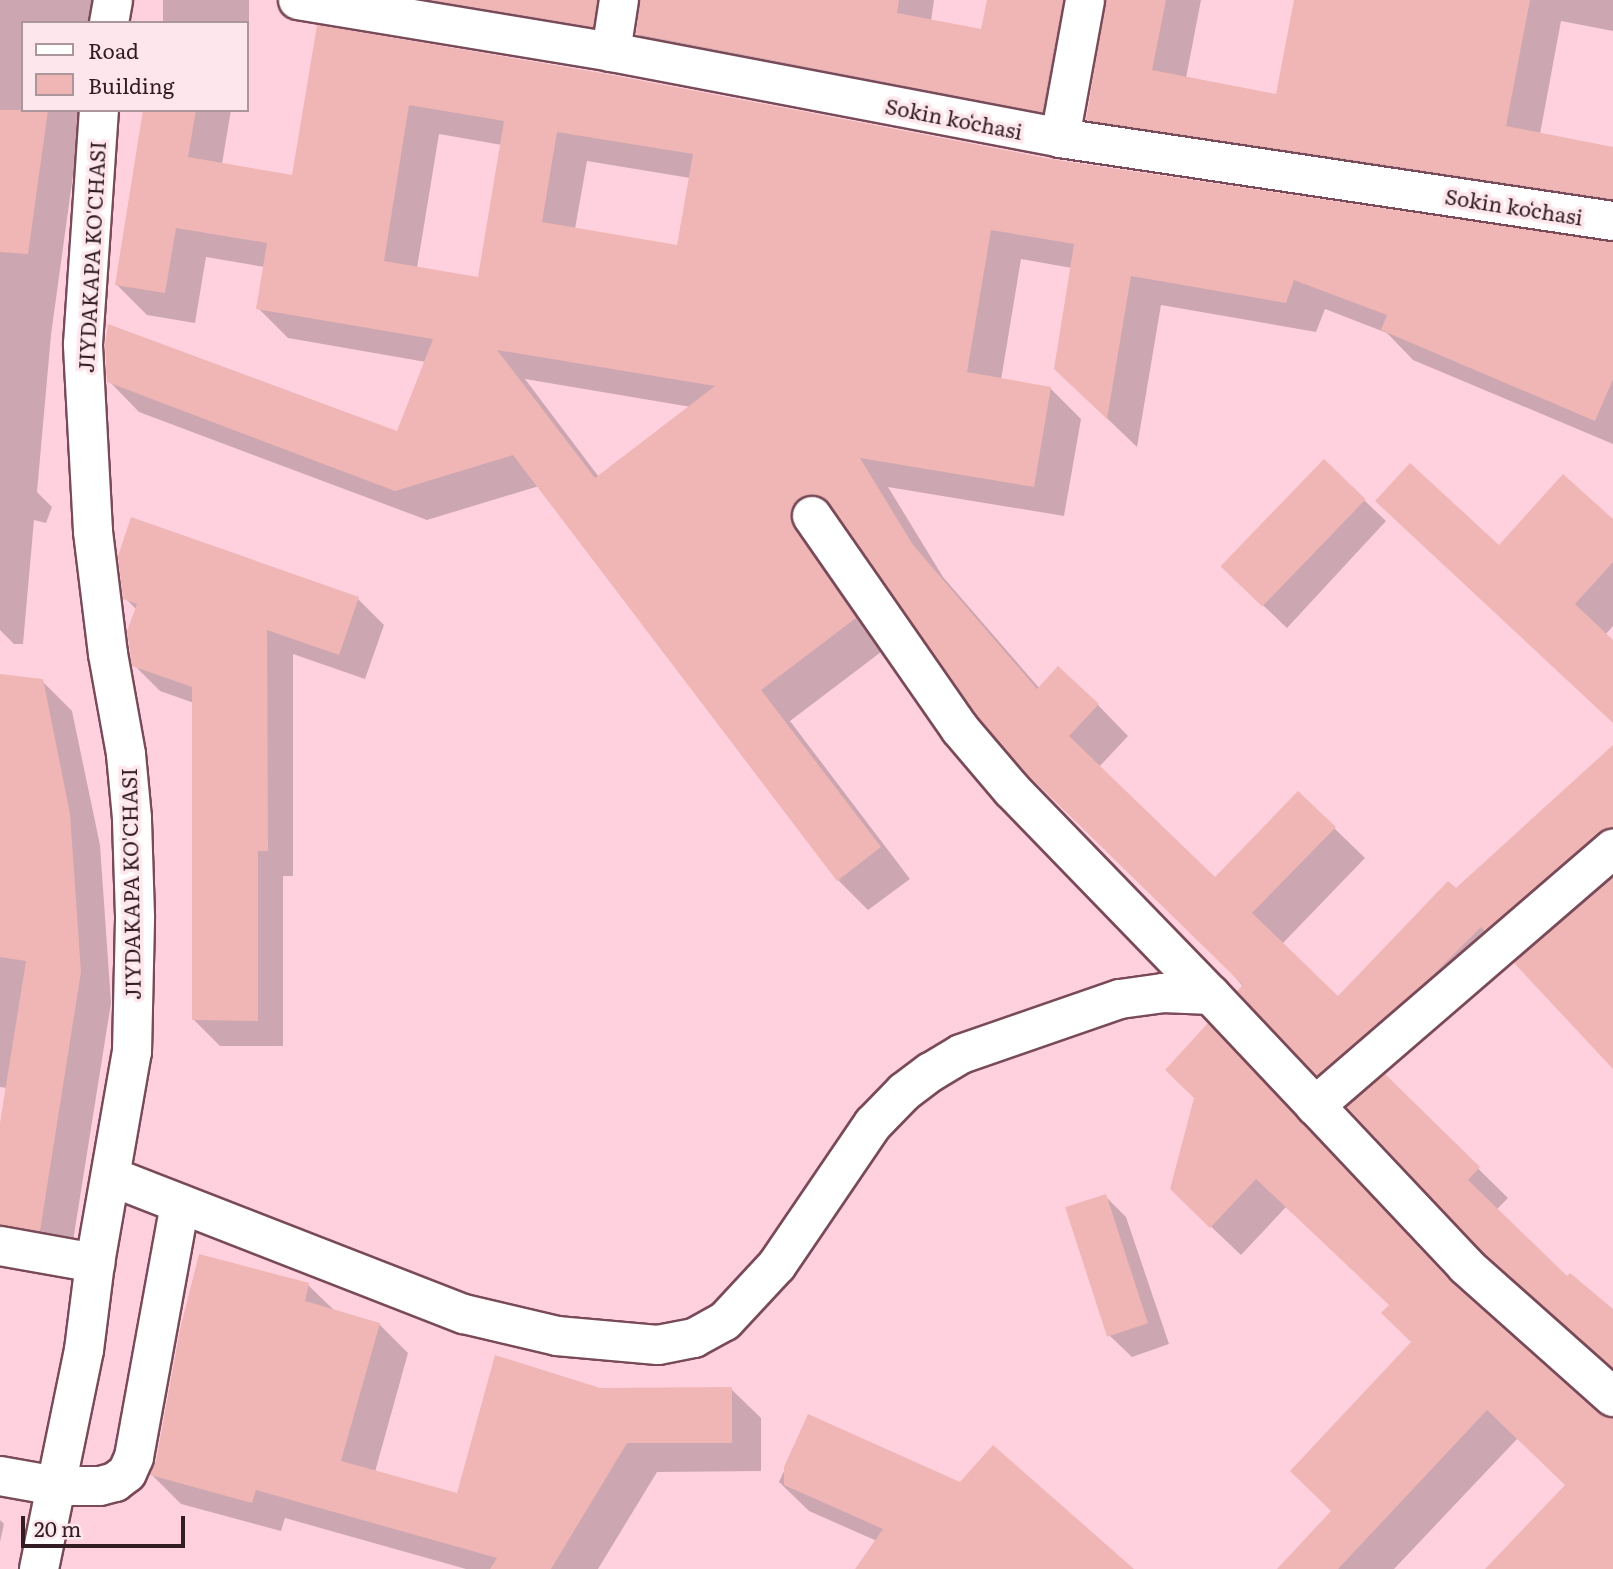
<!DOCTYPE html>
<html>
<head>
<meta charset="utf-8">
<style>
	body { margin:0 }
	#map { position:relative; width:1613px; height:1569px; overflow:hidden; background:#ffd1de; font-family:Literata,serif }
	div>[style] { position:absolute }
	.shadow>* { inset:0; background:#0003; transform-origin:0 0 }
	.building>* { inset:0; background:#efb6b5; transform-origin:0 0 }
	.roads { filter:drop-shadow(2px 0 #794a58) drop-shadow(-2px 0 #794a58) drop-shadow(0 2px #794a58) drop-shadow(0 -2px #794a58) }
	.minor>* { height:38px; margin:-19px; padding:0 19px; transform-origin:19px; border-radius:19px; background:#fff }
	span { translate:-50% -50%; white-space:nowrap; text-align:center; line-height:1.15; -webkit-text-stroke:7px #fde6ec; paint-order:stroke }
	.street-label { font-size:21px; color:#311d23 }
	.legend { position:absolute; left:21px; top:21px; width:228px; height:91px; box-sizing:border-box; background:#fde6ec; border:2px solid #ab969c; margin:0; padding:9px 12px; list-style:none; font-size:21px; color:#311d23 }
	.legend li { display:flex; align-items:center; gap:14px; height:35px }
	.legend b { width:35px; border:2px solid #ab969c }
	.scale { position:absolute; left:21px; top:1516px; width:164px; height:32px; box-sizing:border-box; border:4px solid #311d23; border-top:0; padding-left:9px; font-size:21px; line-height:24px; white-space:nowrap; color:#311d23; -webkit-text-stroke:5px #fde6ec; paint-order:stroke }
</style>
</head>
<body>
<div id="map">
	<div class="shadow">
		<div style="clip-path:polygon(0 0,97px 0,94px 23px,23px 23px,23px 110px,82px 110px,51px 335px,37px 492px,52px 507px,46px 523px,34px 520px,23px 644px,14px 644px,0 630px)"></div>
		<div style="left:163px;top:0;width:86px;height:23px"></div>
		<div style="clip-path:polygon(321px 0,934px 0,931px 21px,983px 31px,989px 0,1201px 0,1186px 78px,1277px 96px,1295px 0,1613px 0,1613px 31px,1561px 21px,1540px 134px,1613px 149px,1613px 224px,1118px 149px,1087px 119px,1107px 10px,1098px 17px,1072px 142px,668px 64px,638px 34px,640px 11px,631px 17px,623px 56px)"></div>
		<div style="clip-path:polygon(evenodd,318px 27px,1056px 161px,1613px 244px,1613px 444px,1413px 360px,1387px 333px,1325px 309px,1316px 332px,1161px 305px,1137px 447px,1087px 399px,1072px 268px,1021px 259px,1001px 380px,1050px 388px,1081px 419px,1064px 516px,888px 487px,943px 577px,1040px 689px,1098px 705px,1128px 736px,1099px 767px,1215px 880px,1334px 828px,1365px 858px,1282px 944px,1338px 999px,1613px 747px,1613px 1067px,1512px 956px,1464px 1004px,1383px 1075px,1508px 1198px,1496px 1210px,1568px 1279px,1613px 1311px,1613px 1369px,1513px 1279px,1318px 1074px,847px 525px,831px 528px,885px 649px,790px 721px,910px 879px,868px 910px,838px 880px,539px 486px,427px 520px,139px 412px,109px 381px,398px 434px,426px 362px,288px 338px,258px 308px,264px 267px,206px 257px,195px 323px,147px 315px,116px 284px,145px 110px,231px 110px,222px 164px,293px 177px,318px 27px,439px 134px,502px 145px,480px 279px,417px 268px,439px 134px,318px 27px,587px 161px,690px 178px,679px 247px,575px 229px,587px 161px,318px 27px,525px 379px,691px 407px,599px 477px,525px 379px)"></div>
		<div style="clip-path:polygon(1324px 462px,1386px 521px,1287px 628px,1247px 590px)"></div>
		<div style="clip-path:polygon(1613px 521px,1613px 626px,1605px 635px,1613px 642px,1613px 723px,1499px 548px)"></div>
		<div style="clip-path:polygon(125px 598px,358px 599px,384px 625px,365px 679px,293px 654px,293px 876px,283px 876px,283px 1046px,220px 1046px,194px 1020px,194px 703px,160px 691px,134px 665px,137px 610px)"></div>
		<div style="clip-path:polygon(0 675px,42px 681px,72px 711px,100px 845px,111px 1003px,70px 1260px,0 1254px,0 1134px,7px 1088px,0 1087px)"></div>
		<div style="clip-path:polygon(1196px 1099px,1460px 1292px,1597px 1415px,1613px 1420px,1613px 1569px,1488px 1569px,1567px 1485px,1518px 1438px,1394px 1569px,1289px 1569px,1334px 1512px,1414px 1342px,1391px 1305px,1286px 1207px,1241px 1255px,1202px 1218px)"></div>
		<div style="clip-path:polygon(1105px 1196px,1126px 1217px,1169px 1344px,1132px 1357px,1110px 1336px)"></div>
		<div style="clip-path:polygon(308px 1285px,335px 1311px,379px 1324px,408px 1353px,375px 1472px,458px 1496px,599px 1390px,731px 1389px,761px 1418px,761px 1471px,657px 1472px,598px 1569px,466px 1569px,285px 1518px,281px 1531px,181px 1504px,152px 1475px)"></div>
		<div style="clip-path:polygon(809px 1416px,1131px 1569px,857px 1569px,877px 1541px,809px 1511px,779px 1482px)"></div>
		<div style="clip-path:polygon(0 1520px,4px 1524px,0 1542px)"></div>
	</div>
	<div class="building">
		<div style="clip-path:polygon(431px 0,597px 0,593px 27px)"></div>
		<div style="clip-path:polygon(640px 0,899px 0,897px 13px,981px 29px,987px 0,1063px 0,1042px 112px,636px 34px)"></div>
		<div style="clip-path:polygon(1106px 0,1166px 0,1152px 70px,1276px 94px,1294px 0,1530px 0,1506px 126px,1613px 147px,1613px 199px,1086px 120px)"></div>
		<div style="clip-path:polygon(evenodd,317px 25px,607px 74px,1057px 160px,1613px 242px,1613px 379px,1595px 421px,1381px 330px,1387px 315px,1294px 280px,1286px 303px,1131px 276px,1107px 419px,1054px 369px,1074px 244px,991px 230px,967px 372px,1051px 387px,1034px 487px,860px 458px,913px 545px,1037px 689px,1058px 666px,1099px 704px,1069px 736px,1215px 877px,1298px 791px,1336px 827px,1252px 913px,1338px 996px,1448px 881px,1456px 888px,1613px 745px,1613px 828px,1599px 832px,1485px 931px,1481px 927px,1434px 974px,1317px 1076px,1237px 991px,1243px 985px,1028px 775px,977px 716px,830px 504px,822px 497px,811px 494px,800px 498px,793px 506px,790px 517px,794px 528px,856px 618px,761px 690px,881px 847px,837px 881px,513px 455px,395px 491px,107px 382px,105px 344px,108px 324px,397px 431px,433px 339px,256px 309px,267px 243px,176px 228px,165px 293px,115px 285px,143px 110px,196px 110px,188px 157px,292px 175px,317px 25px,409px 105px,504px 121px,478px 277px,384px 261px,409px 105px,317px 25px,557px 132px,693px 154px,677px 245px,542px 222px,557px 132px,317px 25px,497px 350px,715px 386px,595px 478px,497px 350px)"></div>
		<div style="clip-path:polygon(0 110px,48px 110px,28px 254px,0 252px)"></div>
		<div style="left:1324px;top:459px;width:58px;height:149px;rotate:44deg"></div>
		<div style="clip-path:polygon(1410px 463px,1499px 545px,1563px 474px,1613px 519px,1613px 562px,1575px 604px,1613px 640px,1613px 723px,1375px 501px)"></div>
		<div style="clip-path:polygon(131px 517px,359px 597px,339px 655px,267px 630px,268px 851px,258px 851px,258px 1021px,192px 1020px,192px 687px,132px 666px,127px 631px,137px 604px,123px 599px,118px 556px)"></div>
		<div style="clip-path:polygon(0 674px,43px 679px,70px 814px,81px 972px,40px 1231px,0 1225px,0 1123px,26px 961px,0 957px)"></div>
		<div style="clip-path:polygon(1613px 878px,1613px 1069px,1514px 963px)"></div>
		<div style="clip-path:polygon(1208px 1023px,1451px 1282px,1598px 1413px,1613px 1418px,1613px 1569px,1485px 1569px,1565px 1485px,1487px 1410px,1338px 1569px,1277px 1569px,1331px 1511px,1290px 1471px,1411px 1342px,1381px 1313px,1389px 1305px,1256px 1179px,1210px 1228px,1170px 1189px,1194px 1098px,1165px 1070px)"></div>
		<div style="clip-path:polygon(1385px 1074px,1480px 1167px,1468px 1180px,1567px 1276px,1570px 1273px,1613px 1309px,1613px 1368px,1481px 1250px,1347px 1107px)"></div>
		<div style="left:1106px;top:1194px;width:136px;height:43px;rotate:72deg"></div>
		<div style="clip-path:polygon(199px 1254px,309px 1283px,305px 1301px,380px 1323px,341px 1461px,457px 1493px,495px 1355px,600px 1388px,732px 1387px,732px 1443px,627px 1443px,551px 1569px,490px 1569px,497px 1558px,256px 1490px,252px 1503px,150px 1475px,156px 1461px,180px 1329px)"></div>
		<div style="clip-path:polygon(808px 1414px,960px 1482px,993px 1445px,1134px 1569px,855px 1569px,883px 1529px,784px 1485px,784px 1467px)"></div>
	</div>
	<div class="roads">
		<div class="minor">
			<div style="left:298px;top:0;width:317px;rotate:9.4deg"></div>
			<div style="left:611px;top:52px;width:457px;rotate:10.8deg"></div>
			<div style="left:1060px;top:138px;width:559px;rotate:8.54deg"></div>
			<div style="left:109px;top:23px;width:23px;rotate:-80deg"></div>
			<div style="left:611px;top:52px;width:53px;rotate:-81.3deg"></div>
			<div style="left:1060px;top:138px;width:140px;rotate:-79.7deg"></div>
			<div style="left:812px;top:516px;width:259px;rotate:55.2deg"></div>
			<div style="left:960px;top:729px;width:80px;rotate:49.6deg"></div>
			<div style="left:1012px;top:790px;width:286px;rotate:45.9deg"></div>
			<div style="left:1315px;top:1106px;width:394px;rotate:-40.8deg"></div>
			<div style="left:112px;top:1177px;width:378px;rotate:21.3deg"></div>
			<div style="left:464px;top:1314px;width:96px;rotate:13.3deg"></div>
			<div style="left:557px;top:1336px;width:101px;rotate:5.1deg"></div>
			<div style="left:658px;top:1345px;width:37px;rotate:-11deg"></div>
			<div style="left:694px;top:1338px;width:35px;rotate:-29deg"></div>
			<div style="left:725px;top:1321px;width:76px;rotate:-47.1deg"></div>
			<div style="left:777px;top:1265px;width:171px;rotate:-55.8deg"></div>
			<div style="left:873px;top:1124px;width:45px;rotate:-45.9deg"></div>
			<div style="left:904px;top:1092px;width:34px;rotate:-37deg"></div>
			<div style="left:931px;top:1072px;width:35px;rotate:-31deg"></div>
			<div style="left:961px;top:1054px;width:168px;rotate:-19.1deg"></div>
			<div style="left:1120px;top:999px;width:43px;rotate:-7.9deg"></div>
			<div style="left:1163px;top:993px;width:48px;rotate:2.4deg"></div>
			<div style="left:1211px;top:995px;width:372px;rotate:46.7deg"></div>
			<div style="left:1466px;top:1266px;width:197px;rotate:41.7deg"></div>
			<div style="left:0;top:1246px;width:97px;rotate:10.1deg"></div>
			<div style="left:0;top:1476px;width:57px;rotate:10.1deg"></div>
			<div style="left:56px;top:1486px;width:44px"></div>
			<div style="left:100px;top:1486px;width:16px;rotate:-15deg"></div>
			<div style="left:115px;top:1482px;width:15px;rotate:-37deg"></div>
			<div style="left:127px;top:1473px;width:17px;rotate:-66deg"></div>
			<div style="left:134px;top:1457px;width:257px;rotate:-79.7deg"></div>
			<div style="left:39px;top:1569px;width:224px;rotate:-78.4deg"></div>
			<div style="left:84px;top:1350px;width:88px;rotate:-82.8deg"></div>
			<div style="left:95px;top:1263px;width:214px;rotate:-80.1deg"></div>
			<div style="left:132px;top:1052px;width:136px;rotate:-88.7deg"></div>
			<div style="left:135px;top:916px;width:98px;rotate:-91.8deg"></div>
			<div style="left:132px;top:818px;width:64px;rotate:-95.4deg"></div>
			<div style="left:126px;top:754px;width:102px;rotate:-100.2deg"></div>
			<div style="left:108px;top:654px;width:124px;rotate:-97deg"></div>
			<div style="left:93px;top:531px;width:187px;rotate:-93.1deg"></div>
			<div style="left:83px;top:344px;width:235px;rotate:-86.1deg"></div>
		</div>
	</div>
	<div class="street-label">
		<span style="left:954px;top:118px;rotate:11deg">Sokin koʻchasi</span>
		<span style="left:1514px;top:206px;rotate:9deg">Sokin koʻchasi</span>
		<span style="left:91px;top:257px;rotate:-87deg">JIYDAKAPA KO'CHASI</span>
		<span style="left:130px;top:884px;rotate:-91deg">JIYDAKAPA KO'CHASI</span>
	</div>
	<ul class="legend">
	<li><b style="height:9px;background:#fff"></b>Road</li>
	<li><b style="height:19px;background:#efb6b5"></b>Building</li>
	</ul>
	<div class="scale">20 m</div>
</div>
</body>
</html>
